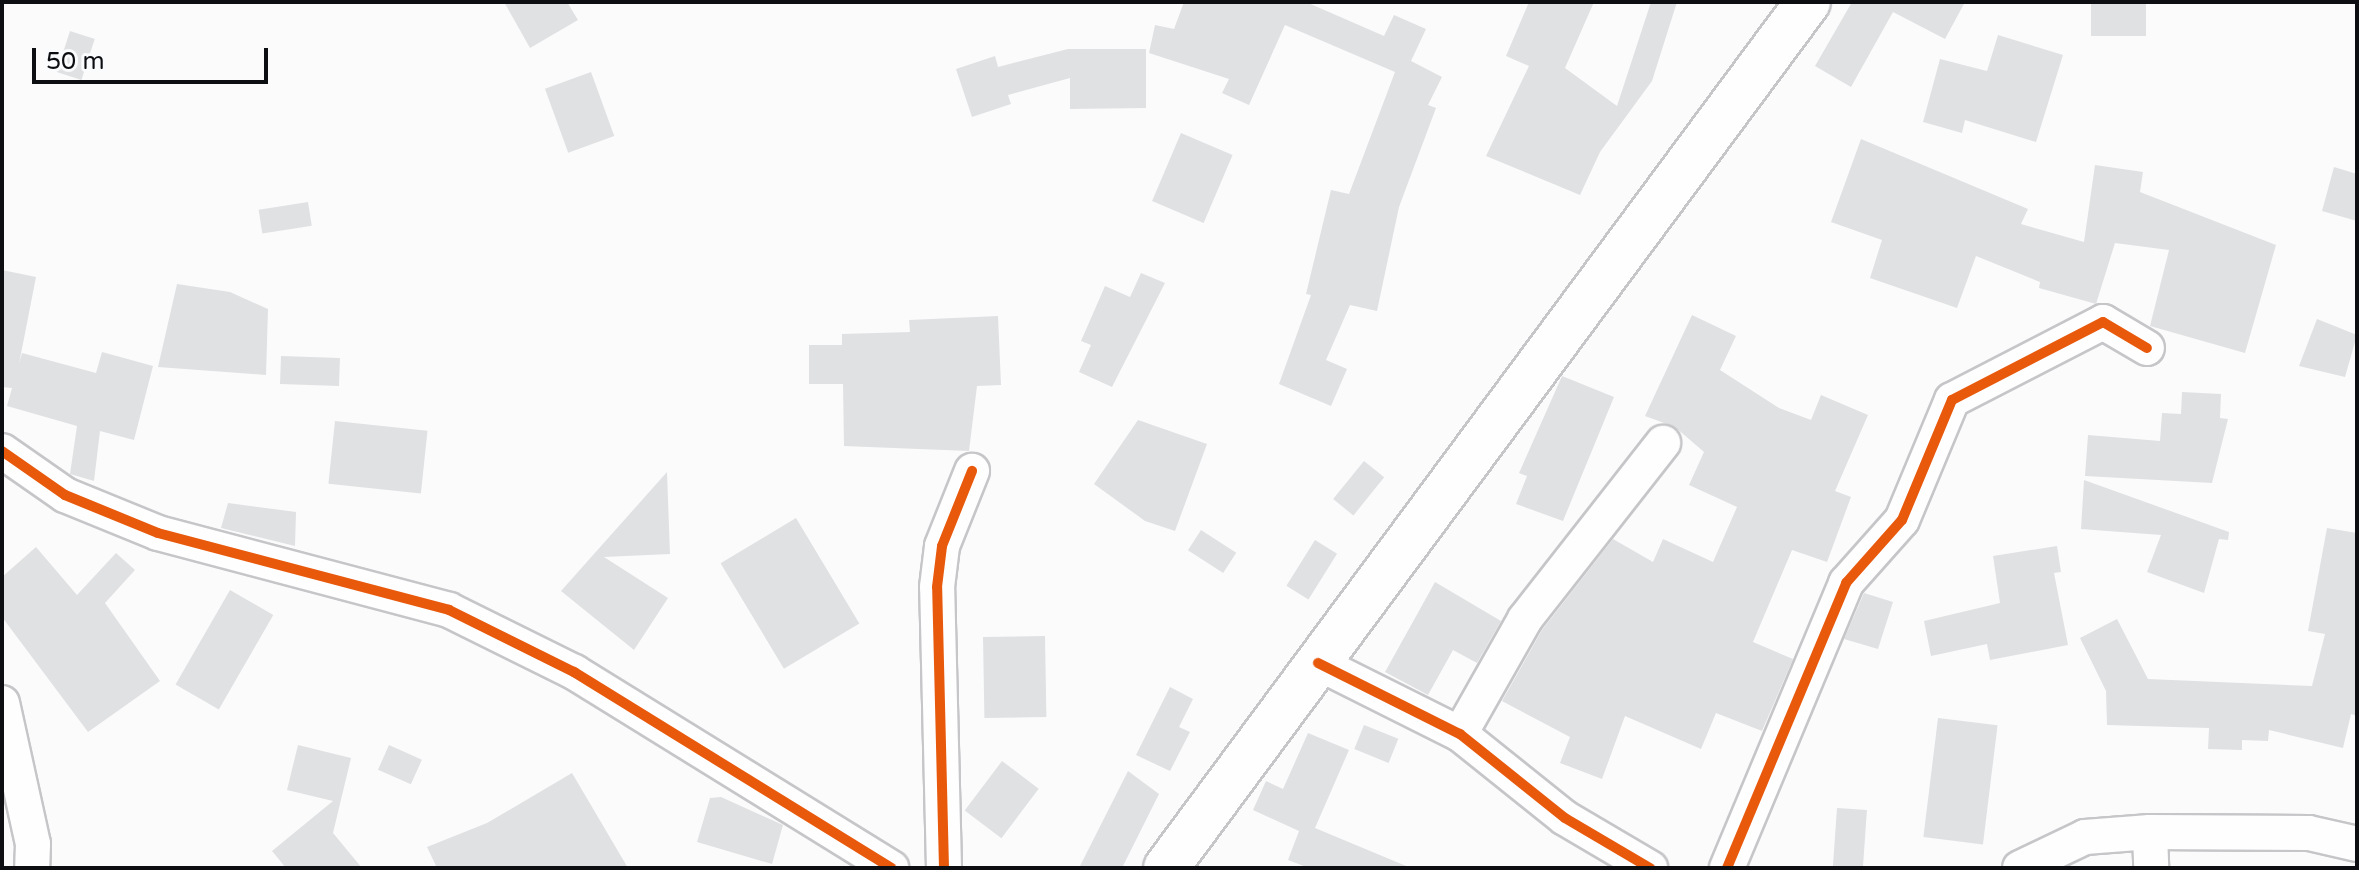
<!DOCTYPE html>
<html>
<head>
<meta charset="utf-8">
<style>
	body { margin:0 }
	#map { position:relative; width:2359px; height:870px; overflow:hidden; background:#fbfbfc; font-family:"Varela Round",sans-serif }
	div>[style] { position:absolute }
	.building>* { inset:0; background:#e0e1e3; transform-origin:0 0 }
	.roads { filter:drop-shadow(2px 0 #c6c6c9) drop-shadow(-2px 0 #c6c6c9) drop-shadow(0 2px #c6c6c9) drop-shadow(0 -2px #c6c6c9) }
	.street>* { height:34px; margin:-17px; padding:0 17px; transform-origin:17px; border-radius:17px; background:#fefeff }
	.secondary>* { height:44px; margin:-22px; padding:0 22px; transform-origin:22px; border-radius:22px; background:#fefeff }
	.cycleway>* { height:10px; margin:-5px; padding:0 5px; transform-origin:5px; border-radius:5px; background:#e8590c }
	span { translate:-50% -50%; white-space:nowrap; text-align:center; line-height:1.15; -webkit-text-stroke:6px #fafbfd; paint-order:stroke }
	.frame { position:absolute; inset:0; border:4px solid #0c0e12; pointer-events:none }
	.scale { position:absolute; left:32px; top:48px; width:236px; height:36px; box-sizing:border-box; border:4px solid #0c0e12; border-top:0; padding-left:10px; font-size:24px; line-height:28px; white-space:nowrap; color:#0c0e12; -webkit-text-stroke:6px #fafbfd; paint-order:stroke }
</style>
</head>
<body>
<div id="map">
	<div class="building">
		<div style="clip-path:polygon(504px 2px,567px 2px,578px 20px,530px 48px)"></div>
		<div style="clip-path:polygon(1184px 2px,1306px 2px,1384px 36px,1394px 15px,1426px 29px,1411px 61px,1442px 77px,1428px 105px,1436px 108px,1399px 207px,1377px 311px,1350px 305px,1326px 360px,1347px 369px,1331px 406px,1279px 384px,1311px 295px,1306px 294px,1331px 190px,1349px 194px,1395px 72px,1285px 25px,1249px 105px,1222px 93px,1229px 79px,1149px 53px,1155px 25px,1174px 29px)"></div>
		<div style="clip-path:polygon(1529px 2px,1594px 2px,1565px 68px,1617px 106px,1651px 2px,1677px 2px,1652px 81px,1600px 152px,1580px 195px,1486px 156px,1529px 66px,1506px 56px)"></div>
		<div style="clip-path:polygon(1852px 2px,1965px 2px,1945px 39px,1893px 12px,1851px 87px,1815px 66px)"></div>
		<div style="left:2091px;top:2px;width:55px;height:34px"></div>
		<div style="left:70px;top:31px;width:26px;height:43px;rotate:18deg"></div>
		<div style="clip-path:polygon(1998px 35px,2063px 55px,2036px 142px,1965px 120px,1962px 133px,1923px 122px,1940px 59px,1987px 71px)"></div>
		<div style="clip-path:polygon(1068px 49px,1146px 49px,1146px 108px,1070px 109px,1070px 78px,1008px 95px,1011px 104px,972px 117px,956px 69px,995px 56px,998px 67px)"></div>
		<div style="left:591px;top:72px;width:68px;height:49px;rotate:70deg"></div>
		<div style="left:1181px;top:133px;width:56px;height:74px;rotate:23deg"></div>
		<div style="clip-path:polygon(1861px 139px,2028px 209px,2021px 224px,2084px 242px,2095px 165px,2143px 172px,2140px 192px,2276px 245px,2245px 353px,2150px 326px,2169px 250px,2115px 243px,2096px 304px,2039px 288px,2040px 282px,1976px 256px,1957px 308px,1870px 278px,1882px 240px,1831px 222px)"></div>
		<div style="clip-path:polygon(2334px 167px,2357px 174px,2357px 221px,2322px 211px)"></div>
		<div style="left:308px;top:202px;width:24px;height:50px;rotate:81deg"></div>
		<div style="clip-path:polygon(2px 270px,36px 277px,19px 364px,22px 353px,96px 373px,102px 352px,153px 366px,134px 440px,100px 431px,94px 481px,70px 474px,77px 426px,7px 406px,12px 388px,2px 387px)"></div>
		<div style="clip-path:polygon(1141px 273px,1165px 283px,1112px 387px,1079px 372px,1091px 345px,1081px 341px,1105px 286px,1130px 297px)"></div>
		<div style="clip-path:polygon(177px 284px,230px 292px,268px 309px,266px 375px,158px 367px)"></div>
		<div style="clip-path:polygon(1692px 315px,1736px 336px,1720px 370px,1779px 408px,1811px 420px,1821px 395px,1868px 415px,1835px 491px,1851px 497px,1827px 562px,1792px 550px,1753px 642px,1793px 659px,1762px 731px,1716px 713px,1701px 749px,1625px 716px,1602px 779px,1560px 763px,1570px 737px,1502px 701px,1542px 630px,1613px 539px,1653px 562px,1663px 539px,1713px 562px,1737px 507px,1689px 485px,1704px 452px,1675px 427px,1645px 416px)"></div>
		<div style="clip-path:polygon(998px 316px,1001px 385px,977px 386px,969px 451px,844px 446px,843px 384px,809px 384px,809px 345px,842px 345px,842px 334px,910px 332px,909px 320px)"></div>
		<div style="clip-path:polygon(2317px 319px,2357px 335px,2345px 377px,2299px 366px)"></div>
		<div style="left:281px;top:356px;width:59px;height:28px;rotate:2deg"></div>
		<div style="clip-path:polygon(1562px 376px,1614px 397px,1563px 521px,1516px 504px,1527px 476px,1519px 473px)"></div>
		<div style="clip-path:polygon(2182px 392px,2221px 394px,2220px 418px,2228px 419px,2212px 483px,2085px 476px,2088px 435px,2160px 441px,2162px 413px,2181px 414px)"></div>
		<div style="clip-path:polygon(1138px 420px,1207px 444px,1175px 531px,1145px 521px,1094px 484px)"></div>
		<div style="left:335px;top:421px;width:93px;height:63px;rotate:6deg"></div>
		<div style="left:1364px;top:461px;width:26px;height:49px;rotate:39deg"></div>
		<div style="clip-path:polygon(667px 472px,670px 554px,604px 557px,668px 598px,634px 650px,561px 591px)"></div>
		<div style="clip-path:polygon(2084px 480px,2229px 532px,2228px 540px,2219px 539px,2204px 593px,2147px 572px,2161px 535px,2081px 529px)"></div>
		<div style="clip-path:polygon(228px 503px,296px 512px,295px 546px,221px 528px)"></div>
		<div style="left:796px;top:518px;width:123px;height:88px;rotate:59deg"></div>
		<div style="clip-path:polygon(2327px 528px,2357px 533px,2357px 716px,2351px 714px,2343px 748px,2269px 730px,2268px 741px,2242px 740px,2242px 750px,2208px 749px,2209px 728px,2107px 725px,2106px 691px,2080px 638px,2117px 619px,2148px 679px,2312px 686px,2325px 634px,2308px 631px)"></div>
		<div style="left:1201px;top:530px;width:42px;height:24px;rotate:33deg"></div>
		<div style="left:1315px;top:540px;width:26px;height:54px;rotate:32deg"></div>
		<div style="clip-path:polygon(2057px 546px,2061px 572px,2054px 573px,2068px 645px,1990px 660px,1987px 644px,1931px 656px,1924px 621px,2000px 603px,1993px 556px)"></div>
		<div style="clip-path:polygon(36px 547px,77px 595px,116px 553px,135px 570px,105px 603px,160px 681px,88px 732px,2px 617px,2px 577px)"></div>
		<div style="clip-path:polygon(1435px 582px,1501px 621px,1477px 663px,1453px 650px,1428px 695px,1385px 672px)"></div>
		<div style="left:230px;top:590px;width:50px;height:109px;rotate:30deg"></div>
		<div style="clip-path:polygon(1864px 593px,1893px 602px,1878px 649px,1844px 639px)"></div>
		<div style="left:1045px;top:636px;width:81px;height:62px;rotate:89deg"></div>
		<div style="clip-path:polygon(1170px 687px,1193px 699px,1179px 727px,1190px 732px,1170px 771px,1136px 755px)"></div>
		<div style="left:1938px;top:718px;width:60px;height:120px;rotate:7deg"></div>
		<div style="left:1364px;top:725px;width:37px;height:26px;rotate:22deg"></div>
		<div style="clip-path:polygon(1308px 733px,1349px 750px,1315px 828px,1411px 868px,1309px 868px,1288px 860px,1299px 831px,1253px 810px,1266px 781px,1283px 789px)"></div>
		<div style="clip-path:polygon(298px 745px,351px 758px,333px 833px,362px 868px,286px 868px,272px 851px,333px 801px,287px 790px)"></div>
		<div style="left:389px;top:745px;width:36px;height:27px;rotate:24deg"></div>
		<div style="left:1002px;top:761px;width:46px;height:62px;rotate:37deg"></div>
		<div style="clip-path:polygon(1128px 771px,1159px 794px,1122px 868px,1079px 868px)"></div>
		<div style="clip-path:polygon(572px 773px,628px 868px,437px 868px,427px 847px,487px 823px)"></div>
		<div style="clip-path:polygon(721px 797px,783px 825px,772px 864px,697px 842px,710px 798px)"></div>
		<div style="left:1837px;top:808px;width:30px;height:60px;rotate:4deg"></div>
	</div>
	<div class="roads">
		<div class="street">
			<div style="left:2px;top:451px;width:77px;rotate:34.9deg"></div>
			<div style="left:65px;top:495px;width:100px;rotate:22.2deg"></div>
			<div style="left:158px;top:533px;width:301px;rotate:14.8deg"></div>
			<div style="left:449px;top:610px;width:140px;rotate:26.4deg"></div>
			<div style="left:574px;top:672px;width:373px;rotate:31.7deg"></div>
			<div style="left:1318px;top:663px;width:159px;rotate:26.6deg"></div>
			<div style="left:1460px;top:734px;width:134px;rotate:38.7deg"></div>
			<div style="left:1565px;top:818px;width:99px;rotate:30.5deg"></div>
			<div style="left:2px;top:703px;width:144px;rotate:77.6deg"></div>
			<div style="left:33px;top:844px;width:24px;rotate:92deg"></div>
			<div style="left:1460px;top:734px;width:132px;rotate:-60.5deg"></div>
			<div style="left:1525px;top:619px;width:224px;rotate:-51.9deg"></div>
			<div style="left:2150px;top:832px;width:36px;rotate:88deg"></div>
			<div style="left:944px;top:868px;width:281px;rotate:-91.4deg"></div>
			<div style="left:937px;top:587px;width:41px;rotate:-83deg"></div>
			<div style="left:942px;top:546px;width:81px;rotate:-68.2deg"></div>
			<div style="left:1727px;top:868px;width:309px;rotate:-67.3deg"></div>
			<div style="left:1846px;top:583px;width:84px;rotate:-48.4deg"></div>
			<div style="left:1902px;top:520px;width:130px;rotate:-67.4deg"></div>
			<div style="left:1952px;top:400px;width:170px;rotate:-27.3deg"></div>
			<div style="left:2103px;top:322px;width:51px;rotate:30.6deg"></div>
			<div style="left:2020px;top:868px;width:72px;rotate:-25.5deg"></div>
			<div style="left:2085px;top:837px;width:65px;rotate:-4.4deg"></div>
			<div style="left:2150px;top:832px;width:159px;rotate:0.4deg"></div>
			<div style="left:2309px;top:833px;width:49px;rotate:12.9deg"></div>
		</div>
		<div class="secondary">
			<div style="left:1166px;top:868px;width:1078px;rotate:-53.45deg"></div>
		</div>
	</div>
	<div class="cycleway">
		<div style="left:2px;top:451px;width:77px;rotate:34.9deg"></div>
		<div style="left:65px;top:495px;width:100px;rotate:22.2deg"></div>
		<div style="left:158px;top:533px;width:301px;rotate:14.8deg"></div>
		<div style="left:449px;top:610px;width:140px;rotate:26.4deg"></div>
		<div style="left:574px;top:672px;width:373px;rotate:31.7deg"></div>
		<div style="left:1318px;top:663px;width:159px;rotate:26.6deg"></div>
		<div style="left:1460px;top:734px;width:134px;rotate:38.7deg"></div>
		<div style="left:1565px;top:818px;width:99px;rotate:30.5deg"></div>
		<div style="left:944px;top:868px;width:281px;rotate:-91.4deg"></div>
		<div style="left:937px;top:587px;width:41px;rotate:-83deg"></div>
		<div style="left:942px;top:546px;width:81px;rotate:-68.2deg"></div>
		<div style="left:1727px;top:868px;width:309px;rotate:-67.3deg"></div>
		<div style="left:1846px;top:583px;width:84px;rotate:-48.4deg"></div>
		<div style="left:1902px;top:520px;width:130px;rotate:-67.4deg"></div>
		<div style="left:1952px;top:400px;width:170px;rotate:-27.3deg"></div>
		<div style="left:2103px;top:322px;width:51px;rotate:30.6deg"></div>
	</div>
	<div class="frame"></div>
	<div class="scale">50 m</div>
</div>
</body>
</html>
